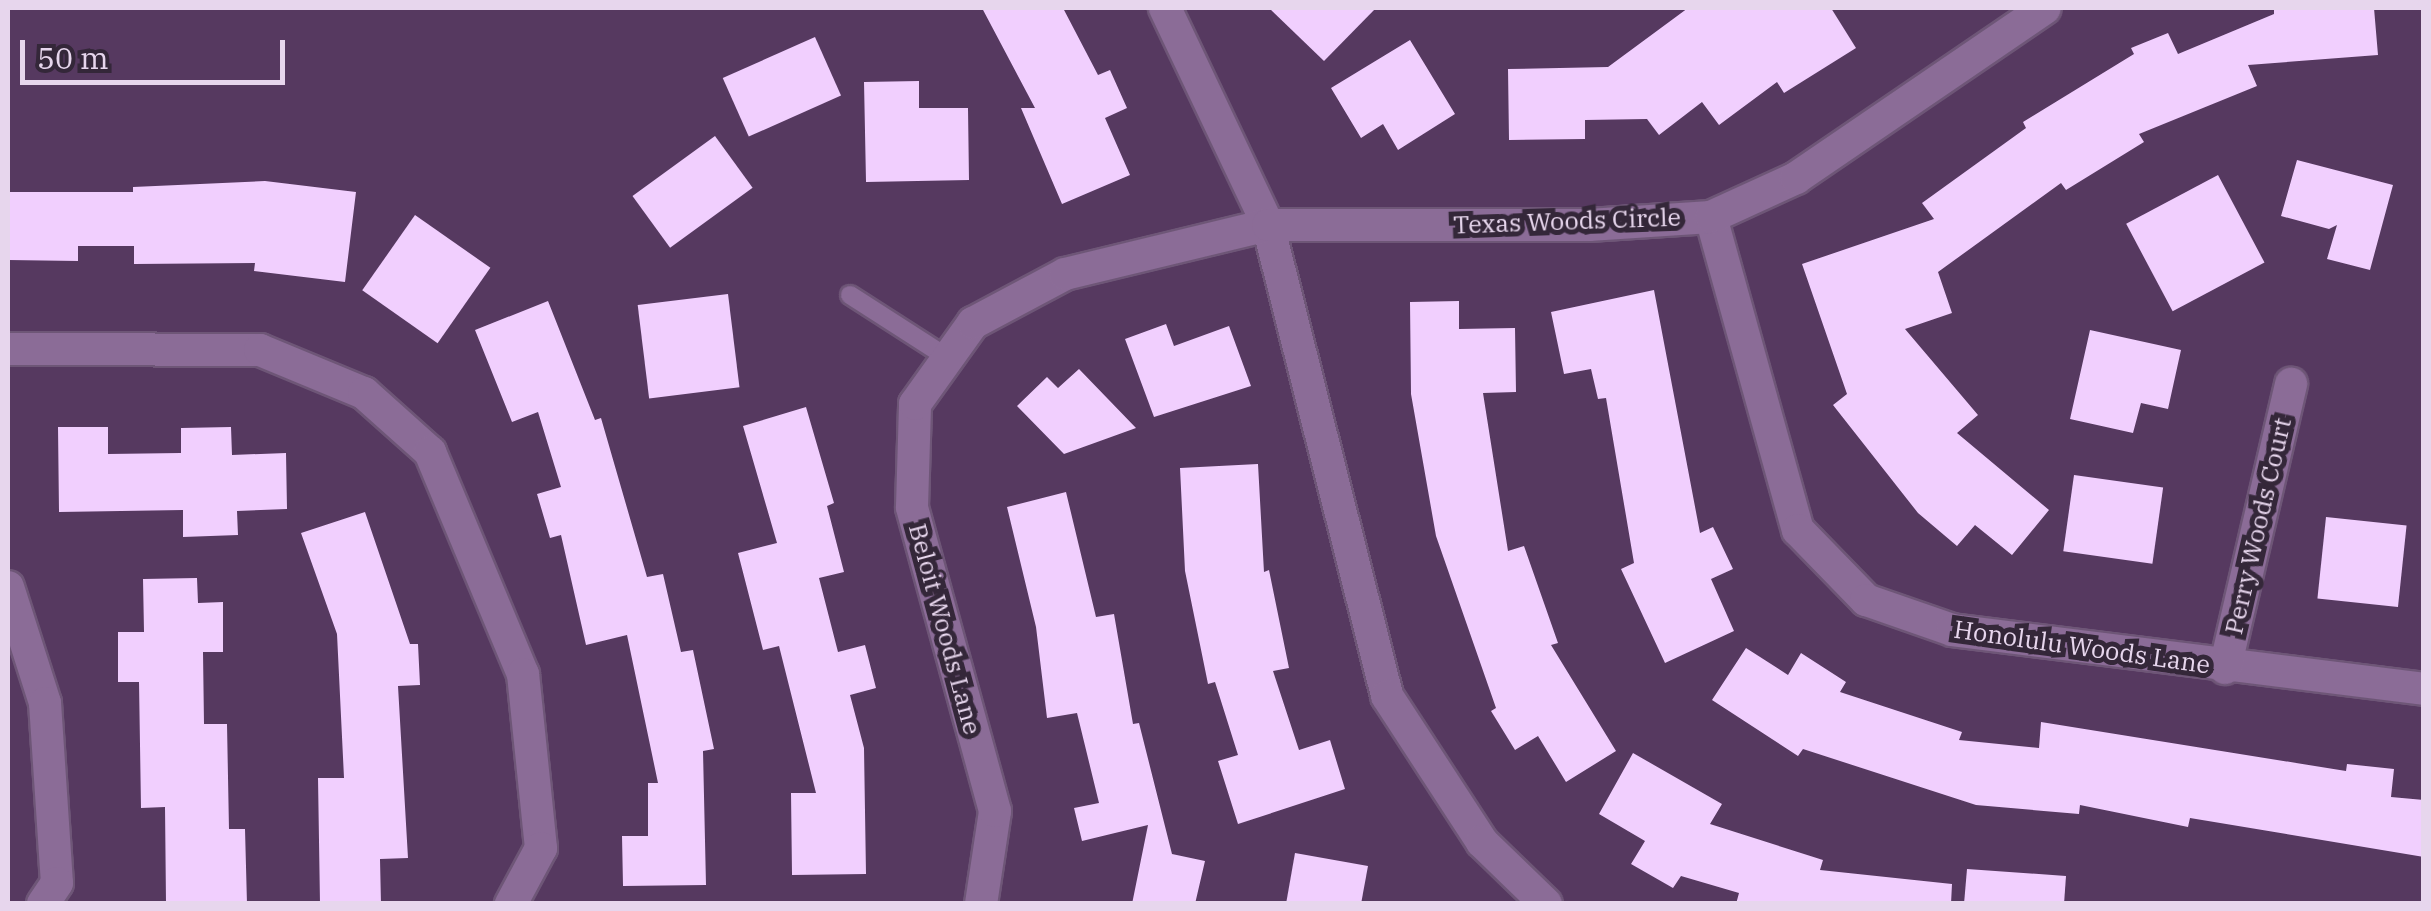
<!DOCTYPE html>
<html>
<head>
<meta charset="utf-8">
<style>
	body { margin:0 }
	#map { position:relative; width:2431px; height:911px; overflow:hidden; background:#563960; font-family:"IBM Plex Serif",serif }
	div>[style] { position:absolute }
	.building>* { inset:0; background:#f1cffe; transform-origin:0 0 }
	.roads { filter:drop-shadow(2px 0 #6e5677) drop-shadow(-2px 0 #6e5677) drop-shadow(0 2px #6e5677) drop-shadow(0 -2px #6e5677) }
	.lane>* { height:18px; margin:-9px; padding:0 9px; transform-origin:9px; border-radius:9px; background:#8b6c97 }
	.street>* { height:32px; margin:-16px; padding:0 16px; transform-origin:16px; border-radius:16px; background:#8b6c97 }
	span { translate:-50% -50%; white-space:nowrap; text-align:center; line-height:1.15; -webkit-text-stroke:10px #342739; paint-order:stroke }
	.street-label { font-size:25px; color:#e7d6ed }
	.frame { position:absolute; inset:0; border:10px solid #e7d6ed; pointer-events:none }
	.scale { position:absolute; left:20px; top:40px; width:265px; height:45px; box-sizing:border-box; border:5px solid #e7d6ed; border-top:0; padding-left:12px; font-size:30px; line-height:35px; white-space:nowrap; color:#e7d6ed; -webkit-text-stroke:8px #342739; paint-order:stroke }
</style>
</head>
<body>
<div id="map">
	<div class="building">
		<div style="clip-path:polygon(982px 8px,1063px 8px,1098px 75px,1110px 70px,1127px 108px,1105px 118px,1130px 175px,1062px 204px,1021px 108px,1035px 108px)"></div>
		<div style="clip-path:polygon(1269px 8px,1376px 8px,1324px 61px)"></div>
		<div style="clip-path:polygon(1688px 8px,1831px 8px,1856px 48px,1784px 93px,1777px 82px,1719px 125px,1702px 102px,1659px 135px,1647px 119px,1585px 120px,1585px 139px,1509px 140px,1508px 69px,1608px 67px)"></div>
		<div style="clip-path:polygon(2274px 8px,2374px 8px,2378px 55px,2248px 65px,2257px 86px,2139px 134px,2144px 142px,2066px 190px,2061px 183px,1938px 272px,1952px 313px,1905px 329px,1978px 415px,1957px 433px,2049px 510px,2012px 555px,1975px 525px,1957px 546px,1918px 513px,1833px 405px,1847px 394px,1802px 264px,1934px 219px,1922px 203px,2026px 128px,2023px 122px,2134px 54px,2131px 48px,2168px 33px,2178px 54px,2274px 14px)"></div>
		<div style="left:815px;top:37px;width:64px;height:101px;rotate:66deg"></div>
		<div style="clip-path:polygon(1410px 40px,1455px 114px,1398px 150px,1383px 124px,1361px 138px,1331px 88px)"></div>
		<div style="clip-path:polygon(919px 81px,919px 108px,968px 108px,969px 180px,866px 182px,864px 82px)"></div>
		<div style="left:715px;top:136px;width:64px;height:102px;rotate:54deg"></div>
		<div style="clip-path:polygon(2297px 160px,2393px 185px,2370px 270px,2327px 259px,2337px 225px,2329px 229px,2281px 216px)"></div>
		<div style="left:2218px;top:175px;width:99px;height:104px;rotate:62deg"></div>
		<div style="clip-path:polygon(265px 181px,356px 192px,345px 282px,254px 271px,255px 263px,134px 264px,134px 246px,78px 246px,78px 261px,8px 260px,8px 192px,133px 192px,133px 187px)"></div>
		<div style="left:415px;top:215px;width:92px;height:92px;rotate:35deg"></div>
		<div style="clip-path:polygon(1654px 290px,1700px 533px,1713px 527px,1733px 569px,1711px 579px,1734px 631px,1665px 663px,1621px 569px,1634px 563px,1606px 398px,1598px 399px,1591px 369px,1564px 374px,1551px 312px)"></div>
		<div style="left:728px;top:294px;width:94px;height:91px;rotate:83deg"></div>
		<div style="clip-path:polygon(548px 301px,595px 420px,601px 418px,647px 577px,663px 574px,681px 652px,693px 650px,714px 749px,703px 751px,706px 885px,623px 886px,622px 836px,648px 836px,648px 783px,658px 783px,627px 635px,586px 645px,561px 535px,550px 538px,537px 494px,561px 487px,538px 412px,512px 422px,475px 330px)"></div>
		<div style="clip-path:polygon(1459px 301px,1459px 329px,1515px 328px,1516px 392px,1483px 393px,1508px 551px,1524px 546px,1558px 643px,1551px 645px,1616px 751px,1566px 782px,1538px 736px,1515px 750px,1491px 711px,1496px 708px,1436px 536px,1411px 394px,1410px 302px)"></div>
		<div style="clip-path:polygon(1166px 324px,1174px 346px,1229px 326px,1251px 386px,1154px 417px,1125px 339px)"></div>
		<div style="clip-path:polygon(2090px 330px,2181px 350px,2168px 409px,2141px 403px,2133px 433px,2070px 419px)"></div>
		<div style="clip-path:polygon(1079px 369px,1136px 428px,1064px 454px,1017px 406px,1047px 377px,1058px 388px)"></div>
		<div style="clip-path:polygon(806px 407px,834px 503px,827px 506px,844px 572px,819px 578px,838px 652px,865px 645px,876px 688px,850px 695px,864px 748px,866px 874px,792px 875px,791px 793px,816px 793px,779px 646px,763px 650px,738px 553px,777px 543px,743px 426px)"></div>
		<div style="clip-path:polygon(58px 427px,108px 427px,108px 454px,181px 453px,181px 428px,231px 427px,232px 455px,286px 453px,287px 509px,237px 511px,238px 535px,183px 537px,183px 510px,59px 512px)"></div>
		<div style="clip-path:polygon(1258px 464px,1264px 572px,1269px 570px,1289px 668px,1273px 671px,1299px 750px,1330px 740px,1345px 789px,1238px 824px,1218px 761px,1238px 755px,1215px 682px,1208px 684px,1185px 571px,1180px 468px)"></div>
		<div style="left:2074px;top:475px;width:90px;height:77px;rotate:8deg"></div>
		<div style="clip-path:polygon(1066px 492px,1096px 617px,1114px 614px,1133px 724px,1139px 723px,1172px 854px,1205px 861px,1195px 904px,1132px 904px,1148px 825px,1082px 841px,1074px 808px,1099px 803px,1077px 713px,1047px 718px,1036px 627px,1007px 507px)"></div>
		<div style="clip-path:polygon(365px 512px,410px 644px,418px 644px,420px 685px,398px 686px,408px 858px,380px 859px,381px 904px,320px 904px,318px 778px,344px 778px,337px 634px,301px 533px)"></div>
		<div style="left:2326px;top:517px;width:81px;height:82px;rotate:6deg"></div>
		<div style="clip-path:polygon(197px 578px,198px 603px,223px 602px,223px 652px,203px 652px,204px 724px,227px 724px,229px 829px,245px 829px,247px 904px,166px 904px,165px 807px,141px 808px,139px 682px,118px 682px,118px 632px,144px 632px,143px 579px)"></div>
		<div style="clip-path:polygon(1746px 648px,1788px 675px,1801px 653px,1846px 682px,1840px 692px,1962px 732px,1959px 740px,2039px 748px,2041px 722px,2346px 771px,2347px 764px,2394px 769px,2391px 797px,2424px 800px,2424px 857px,2190px 818px,2188px 827px,2080px 805px,2079px 814px,1976px 805px,1803px 749px,1798px 756px,1712px 700px)"></div>
		<div style="clip-path:polygon(1633px 753px,1722px 804px,1710px 824px,1823px 860px,1820px 870px,1952px 884px,1951px 904px,1736px 904px,1739px 893px,1681px 876px,1673px 888px,1631px 864px,1645px 841px,1599px 814px)"></div>
		<div style="clip-path:polygon(1295px 853px,1368px 866px,1361px 904px,1286px 904px)"></div>
		<div style="clip-path:polygon(1967px 869px,2066px 876px,2064px 904px,1964px 904px)"></div>
	</div>
	<div class="roads">
		<div class="lane">
			<div style="left:850px;top:295px;width:117px;rotate:32.7deg"></div>
		</div>
		<div class="street">
			<div style="left:1165px;top:8px;width:240px;rotate:64.6deg"></div>
			<div style="left:1268px;top:225px;width:486px;rotate:75.8deg"></div>
			<div style="left:1387px;top:696px;width:174px;rotate:56.9deg"></div>
			<div style="left:1482px;top:842px;width:89px;rotate:44.1deg"></div>
			<div style="left:1711px;top:217px;width:325px;rotate:74.5deg"></div>
			<div style="left:1798px;top:530px;width:98px;rotate:45.8deg"></div>
			<div style="left:1866px;top:600px;width:91px;rotate:19.2deg"></div>
			<div style="left:1952px;top:630px;width:476px;rotate:7.1deg"></div>
			<div style="left:8px;top:349px;width:252px;rotate:0.2deg"></div>
			<div style="left:260px;top:350px;width:113px;rotate:22.5deg"></div>
			<div style="left:364px;top:393px;width:89px;rotate:41.8deg"></div>
			<div style="left:430px;top:452px;width:241px;rotate:67.3deg"></div>
			<div style="left:523px;top:674px;width:175px;rotate:84.1deg"></div>
			<div style="left:541px;top:848px;width:64px;rotate:118.2deg"></div>
			<div style="left:8px;top:587px;width:122px;rotate:72.3deg"></div>
			<div style="left:45px;top:703px;width:180px;rotate:86.2deg"></div>
			<div style="left:57px;top:883px;width:25px;rotate:124deg"></div>
			<div style="left:2225px;top:668px;width:292px;rotate:-76.9deg"></div>
			<div style="left:981px;top:904px;width:94px;rotate:-81.4deg"></div>
			<div style="left:995px;top:811px;width:315px;rotate:-105.3deg"></div>
			<div style="left:912px;top:507px;width:103px;rotate:-88.3deg"></div>
			<div style="left:915px;top:404px;width:100px;rotate:-54.4deg"></div>
			<div style="left:973px;top:323px;width:104px;rotate:-28deg"></div>
			<div style="left:1065px;top:274px;width:209px;rotate:-13.6deg"></div>
			<div style="left:1268px;top:225px;width:321px"></div>
			<div style="left:1589px;top:225px;width:122px;rotate:-3.8deg"></div>
			<div style="left:1711px;top:217px;width:94px;rotate:-24.6deg"></div>
			<div style="left:1796px;top:178px;width:301px;rotate:-34.3deg"></div>
		</div>
	</div>
	<div class="street-label">
		<span style="left:1567px;top:221px;rotate:-2deg">Texas Woods Circle</span>
		<span style="left:2258px;top:526px;rotate:-77deg">Perry Woods Court</span>
		<span style="left:945px;top:629px;rotate:75deg">Beloit Woods Lane</span>
		<span style="left:2082px;top:647px;rotate:8deg">Honolulu Woods Lane</span>
	</div>
	<div class="frame"></div>
	<div class="scale">50 m</div>
</div>
</body>
</html>
